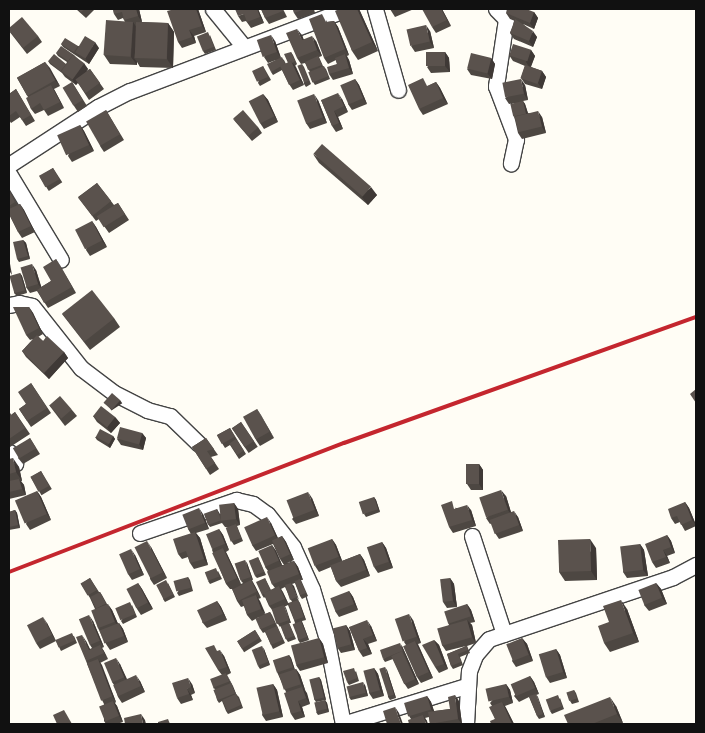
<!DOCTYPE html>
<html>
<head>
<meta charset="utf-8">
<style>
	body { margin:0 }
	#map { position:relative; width:705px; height:733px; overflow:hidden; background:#fffdf5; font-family:Bitter,serif }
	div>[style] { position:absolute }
	.roads { filter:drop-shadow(1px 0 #444) drop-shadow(-1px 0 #444) drop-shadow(0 1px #444) drop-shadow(0 -1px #444) }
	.minor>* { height:15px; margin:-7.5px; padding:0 7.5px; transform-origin:7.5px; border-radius:7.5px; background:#fff }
	.rail>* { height:4px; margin:-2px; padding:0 2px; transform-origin:2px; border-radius:2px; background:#c4262e }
	.wall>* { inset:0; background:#4d4742; transform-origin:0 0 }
	.shaded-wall>* { inset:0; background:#3f3936; transform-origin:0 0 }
	.building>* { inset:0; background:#5a524d; transform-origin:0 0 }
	span { translate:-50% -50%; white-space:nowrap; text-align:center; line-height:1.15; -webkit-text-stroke:5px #fff; paint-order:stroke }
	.frame { position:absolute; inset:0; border:10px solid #111; pointer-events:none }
</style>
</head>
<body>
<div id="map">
	<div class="roads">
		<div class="minor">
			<div style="left:213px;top:9px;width:49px;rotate:50.8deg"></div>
			<div style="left:375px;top:9px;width:84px;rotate:74.1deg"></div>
			<div style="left:496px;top:9px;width:14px;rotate:45deg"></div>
			<div style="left:506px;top:19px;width:68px;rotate:98.5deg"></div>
			<div style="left:496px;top:86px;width:57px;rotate:69.3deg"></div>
			<div style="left:516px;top:139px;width:25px;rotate:102deg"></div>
			<div style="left:9px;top:165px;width:106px;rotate:-33.1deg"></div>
			<div style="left:98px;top:107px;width:36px;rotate:-27deg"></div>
			<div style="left:130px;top:91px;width:232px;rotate:-20.7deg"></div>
			<div style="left:9px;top:174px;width:100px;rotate:58.8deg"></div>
			<div style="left:9px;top:305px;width:10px;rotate:-11deg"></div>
			<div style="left:19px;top:303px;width:13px;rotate:13deg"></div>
			<div style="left:32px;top:306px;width:79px;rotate:51.7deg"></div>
			<div style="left:81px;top:368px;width:41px;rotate:37.1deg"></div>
			<div style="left:114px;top:393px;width:37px;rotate:27deg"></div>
			<div style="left:147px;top:410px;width:24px;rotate:15deg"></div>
			<div style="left:170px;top:416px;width:40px;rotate:44deg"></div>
			<div style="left:9px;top:452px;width:13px;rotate:61deg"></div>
			<div style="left:140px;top:533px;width:102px;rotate:-19deg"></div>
			<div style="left:236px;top:500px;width:17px;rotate:13deg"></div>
			<div style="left:253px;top:504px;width:17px;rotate:36deg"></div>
			<div style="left:267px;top:514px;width:42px;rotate:51.8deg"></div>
			<div style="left:293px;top:547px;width:46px;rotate:65.7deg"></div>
			<div style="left:312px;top:589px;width:49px;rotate:73.4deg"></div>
			<div style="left:326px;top:636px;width:90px;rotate:79.1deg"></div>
			<div style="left:472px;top:536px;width:103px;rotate:71.9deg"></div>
			<div style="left:343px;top:724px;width:129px;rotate:-17.2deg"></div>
			<div style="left:466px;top:724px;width:53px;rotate:-86.8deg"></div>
			<div style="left:469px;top:671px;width:17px;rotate:-69deg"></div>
			<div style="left:475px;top:655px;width:21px;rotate:-49deg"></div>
			<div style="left:489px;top:639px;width:194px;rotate:-18.6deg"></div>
			<div style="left:673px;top:577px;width:26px;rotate:-28deg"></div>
		</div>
	</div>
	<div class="rail">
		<div style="left:9px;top:572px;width:359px;rotate:-21.1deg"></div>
		<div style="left:344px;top:443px;width:374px;rotate:-19.7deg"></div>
	</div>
	<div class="wall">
		<div style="clip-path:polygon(76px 9px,95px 9px,86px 18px)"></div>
		<div style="clip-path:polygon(113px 9px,139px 9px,142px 22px,168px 23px,174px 32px,173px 68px,140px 67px,137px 62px,137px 65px,110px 64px,104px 55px,125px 22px,123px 18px,118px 20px,114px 14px)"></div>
		<div style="clip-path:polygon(175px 9px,198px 9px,206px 32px,194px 36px,196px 43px,182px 48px,178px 42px)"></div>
		<div style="clip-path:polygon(258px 9px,264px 23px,251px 28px,246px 21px,242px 22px,238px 16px)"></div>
		<div style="clip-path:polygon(261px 9px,283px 9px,287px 17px,269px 24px,265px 18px)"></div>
		<div style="clip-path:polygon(293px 9px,314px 9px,315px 13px,298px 19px,294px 13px)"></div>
		<div style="clip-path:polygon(339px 9px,359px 9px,378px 51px,358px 60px,352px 51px)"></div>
		<div style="clip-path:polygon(390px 9px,414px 9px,395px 17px)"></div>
		<div style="clip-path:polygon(442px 9px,451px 26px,436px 33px,432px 27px)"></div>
		<div style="clip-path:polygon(534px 12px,538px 18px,534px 29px,523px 24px,537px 37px,533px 47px,514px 39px,510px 33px,515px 21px,510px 19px,506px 13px)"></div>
		<div style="clip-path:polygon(326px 20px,327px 22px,334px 21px,338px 27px,349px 55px,347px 56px,349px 60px,353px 74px,333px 80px,329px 74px,337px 64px,336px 60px,328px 64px,324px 58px)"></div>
		<div style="clip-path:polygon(9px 31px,38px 36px,42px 42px,27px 54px)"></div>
		<div style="clip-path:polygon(430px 31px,434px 48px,415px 52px,411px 46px)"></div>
		<div style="clip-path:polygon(210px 35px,216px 50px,205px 54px,203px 51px)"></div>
		<div style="clip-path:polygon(302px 35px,303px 39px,316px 41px,322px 56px,319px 57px,323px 66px,326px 69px,330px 79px,315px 85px,313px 82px,310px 72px,305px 63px,301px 64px,297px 58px)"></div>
		<div style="clip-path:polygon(275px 41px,281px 58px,284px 60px,286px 64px,288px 63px,291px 52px,293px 55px,297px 64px,295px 66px,304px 85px,293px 90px,289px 84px,282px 70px,273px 75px,271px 72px,276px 60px,268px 63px,264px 57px)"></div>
		<div style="clip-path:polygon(61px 44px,78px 46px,99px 48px,89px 64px,63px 47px)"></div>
		<div style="clip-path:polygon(531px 50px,535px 56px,531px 67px,542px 71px,546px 77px,542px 89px,525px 84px,521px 78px,525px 66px,513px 61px,509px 55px)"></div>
		<div style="clip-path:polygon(445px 52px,449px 58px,450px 72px,431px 73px,427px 67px)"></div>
		<div style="clip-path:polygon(56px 53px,74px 55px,88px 69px,86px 71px,90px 69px,104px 89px,89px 100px,78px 83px,76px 85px,65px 77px,62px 73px,50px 64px,48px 61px,66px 64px,67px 62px,58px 56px)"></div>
		<div style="clip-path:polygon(491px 58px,495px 64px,492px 79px,471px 75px,467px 69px)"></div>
		<div style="clip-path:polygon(45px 62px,60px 86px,54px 89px,64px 108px,48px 116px,44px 110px,35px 114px,31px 109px,28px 97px,17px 78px)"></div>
		<div style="clip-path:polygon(302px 64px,304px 67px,311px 84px,306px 87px,304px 84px)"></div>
		<div style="clip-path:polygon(263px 66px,271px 80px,260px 86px,258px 83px)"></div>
		<div style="clip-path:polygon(355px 79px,359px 85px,367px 104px,352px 110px,348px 104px)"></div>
		<div style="clip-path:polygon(72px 82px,87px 106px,78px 112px,74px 106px)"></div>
		<div style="clip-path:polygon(436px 82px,440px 88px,448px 104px,423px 115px,419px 109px,428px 86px)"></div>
		<div style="clip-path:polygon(525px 85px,528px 100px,523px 101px,525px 104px,528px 113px,542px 117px,546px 133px,522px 139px,518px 133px,515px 120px,514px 117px,516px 103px,509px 104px,505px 98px)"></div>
		<div style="clip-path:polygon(16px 89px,35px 121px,26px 126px,20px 117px,11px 123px,9px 120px,9px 94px)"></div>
		<div style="clip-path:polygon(263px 94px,268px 100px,278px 122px,264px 129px,260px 123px)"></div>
		<div style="clip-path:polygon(342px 99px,348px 112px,338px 117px,343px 129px,336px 132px,332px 126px,321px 100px)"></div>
		<div style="clip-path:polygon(318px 100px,327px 123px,310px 129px,306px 123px)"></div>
		<div style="clip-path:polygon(106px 110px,124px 140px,104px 152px,100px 146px)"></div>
		<div style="clip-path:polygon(233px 119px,258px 127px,262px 133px,252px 141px)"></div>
		<div style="clip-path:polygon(80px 125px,84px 131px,94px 151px,72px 162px,68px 156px)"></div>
		<div style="clip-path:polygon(313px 154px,377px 195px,368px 205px,319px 163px)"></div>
		<div style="left:53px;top:168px;width:17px;height:16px;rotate:57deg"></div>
		<div style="clip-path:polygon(97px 183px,114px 205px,118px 203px,129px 220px,109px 233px,99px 219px,96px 221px,78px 197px)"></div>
		<div style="clip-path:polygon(9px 189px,18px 205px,20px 204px,24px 210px,35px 232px,22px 238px,18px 232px,9px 214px)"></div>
		<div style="clip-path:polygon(92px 221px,96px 227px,107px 247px,90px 256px,86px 250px)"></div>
		<div style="clip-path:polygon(23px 240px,26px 243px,30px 259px,19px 262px,17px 259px)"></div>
		<div style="clip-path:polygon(56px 259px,76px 293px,48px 308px,37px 291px,30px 293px,26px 287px,36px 270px,41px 287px,51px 281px)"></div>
		<div style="clip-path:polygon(20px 273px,22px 276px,27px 293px,17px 296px,14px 293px)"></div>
		<div style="clip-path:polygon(29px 307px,33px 313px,43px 334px,38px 337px,43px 341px,64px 352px,68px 358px,49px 379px,26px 357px,22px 351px,33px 339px,30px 340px,26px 335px)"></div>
		<div style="clip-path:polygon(62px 314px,114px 318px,120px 327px,90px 350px)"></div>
		<div style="clip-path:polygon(31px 383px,51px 413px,31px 427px,19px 409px,26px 404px)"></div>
		<div style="clip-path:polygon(49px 405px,72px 410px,77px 416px,65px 426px)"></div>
		<div style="clip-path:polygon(257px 409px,274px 438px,260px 446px,256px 440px)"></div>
		<div style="clip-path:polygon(9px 411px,11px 415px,15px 412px,30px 434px,10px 447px,9px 445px)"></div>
		<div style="clip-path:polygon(93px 416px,115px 417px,120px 423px,111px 433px,97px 422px)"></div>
		<div style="left:241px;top:422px;width:30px;height:11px;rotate:56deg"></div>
		<div style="clip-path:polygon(230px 428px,246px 454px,239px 459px,230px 445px,225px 448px,217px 435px)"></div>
		<div style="clip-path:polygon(142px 433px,146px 438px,143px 450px,121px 445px,117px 439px)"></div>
		<div style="clip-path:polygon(113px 436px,115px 439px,110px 448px,97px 440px,95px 437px)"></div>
		<div style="clip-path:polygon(30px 438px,40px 454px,23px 464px,18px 458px)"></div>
		<div style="clip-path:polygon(206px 438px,218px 455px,211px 457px,219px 469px,210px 475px,192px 447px)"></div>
		<div style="clip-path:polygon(9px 459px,19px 467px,22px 481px,21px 481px,24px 485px,26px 495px,9px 499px)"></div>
		<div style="clip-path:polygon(479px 464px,483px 470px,483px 490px,471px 490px,467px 484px)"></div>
		<div style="left:41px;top:471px;width:21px;height:12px;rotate:59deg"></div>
		<div style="clip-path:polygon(37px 491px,41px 497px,51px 520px,30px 530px,26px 524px)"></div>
		<div style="clip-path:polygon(506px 496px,511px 512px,518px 517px,523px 531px,499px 539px,495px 533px,492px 523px,490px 524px,486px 518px)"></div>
		<div style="clip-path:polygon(374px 497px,376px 500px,380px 512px,366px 517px,364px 514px)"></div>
		<div style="clip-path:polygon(312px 498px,319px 516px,296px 524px,292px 519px)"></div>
		<div style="clip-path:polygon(685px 502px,689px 508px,696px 525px,696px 526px,685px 531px,680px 522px,675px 524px,671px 518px)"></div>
		<div style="clip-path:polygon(234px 503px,238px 509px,240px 525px,237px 526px,243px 541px,234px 545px,232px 542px,229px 527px,225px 527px,222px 523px,210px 527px,208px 524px,217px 509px,220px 514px)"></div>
		<div style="clip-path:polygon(456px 507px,456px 508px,471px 510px,476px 526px,453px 533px,449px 527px)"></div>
		<div style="clip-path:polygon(15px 510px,17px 513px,20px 528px,9px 530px,9px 512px)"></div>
		<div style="clip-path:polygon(203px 514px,209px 529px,196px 533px,200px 538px,208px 565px,194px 569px,190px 563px,188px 557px,182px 559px,178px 554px,191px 534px,188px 529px)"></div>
		<div style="clip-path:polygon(evenodd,271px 523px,278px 538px,282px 536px,286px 542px,294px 560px,287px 563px,294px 561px,298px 567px,303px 580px,301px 580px,308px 596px,302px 599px,300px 596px,295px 583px,292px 584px,306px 620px,302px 621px,303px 624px,309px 640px,300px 643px,298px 640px,295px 623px,294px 620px,288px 605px,284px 607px,291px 623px,289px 623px,296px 639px,288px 642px,286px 639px,281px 626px,280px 627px,278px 624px,273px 611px,269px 606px,265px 597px,264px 598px,262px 595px,265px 578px,271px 590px,275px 588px,272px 584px,268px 571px,265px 567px,272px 545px,276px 551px,282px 565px,284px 565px,280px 559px,273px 544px,256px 551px,252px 545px,271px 523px,285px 587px,292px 602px,288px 603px,281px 589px,285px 587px)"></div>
		<div style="clip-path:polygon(219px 529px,223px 535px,229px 550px,226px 552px,241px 584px,243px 583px,241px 581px,247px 563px,253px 580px,252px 580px,261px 598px,258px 599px,265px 614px,270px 612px,272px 615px,285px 643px,273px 649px,265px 632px,263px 633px,261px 630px,259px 617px,252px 621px,247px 615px,244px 606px,241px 607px,237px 601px,232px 589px,230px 589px,226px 584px,212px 550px)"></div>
		<div style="clip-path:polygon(667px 535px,671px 541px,675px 553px,667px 556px,670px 563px,656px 568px,652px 562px)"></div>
		<div style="clip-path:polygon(332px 539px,336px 545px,342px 561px,360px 554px,364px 560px,370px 576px,341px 587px,336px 581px,331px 567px,319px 572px,315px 566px)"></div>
		<div style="clip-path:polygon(382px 542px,386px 548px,393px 568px,378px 573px,374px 567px)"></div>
		<div style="clip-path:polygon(640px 544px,644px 550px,648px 576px,627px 578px,623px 572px)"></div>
		<div style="clip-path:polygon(151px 547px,167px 578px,154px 585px,150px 579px)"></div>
		<div style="clip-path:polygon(596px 548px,597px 580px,565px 581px,559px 572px)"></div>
		<div style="clip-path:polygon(135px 555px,144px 575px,132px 580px,128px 574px)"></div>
		<div style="clip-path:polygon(258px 557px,266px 575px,257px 578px,255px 576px)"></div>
		<div style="clip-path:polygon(218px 571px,222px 579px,210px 584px,208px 581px)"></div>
		<div style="clip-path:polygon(188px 577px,190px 580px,193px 591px,179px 596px,177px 593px)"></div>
		<div style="clip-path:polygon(90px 578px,99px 592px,100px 592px,102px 595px,107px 604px,112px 610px,118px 624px,119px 623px,123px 629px,128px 642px,110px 650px,106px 644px,98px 628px,95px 609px,90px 598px,81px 584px)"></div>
		<div style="clip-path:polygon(450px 578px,454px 584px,457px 607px,447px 608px,443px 602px)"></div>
		<div style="clip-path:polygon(138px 583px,142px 589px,153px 609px,141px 615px,137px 609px)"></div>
		<div style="clip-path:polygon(168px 583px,175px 597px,165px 602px,163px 599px)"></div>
		<div style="clip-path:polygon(656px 583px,661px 589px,667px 604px,649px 611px,644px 605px)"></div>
		<div style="clip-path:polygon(349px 591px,353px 597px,358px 610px,339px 617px,335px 611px)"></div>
		<div style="clip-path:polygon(217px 601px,221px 607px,227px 620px,207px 628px,202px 622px)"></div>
		<div style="clip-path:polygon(467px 604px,471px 610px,475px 622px,470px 623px,472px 625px,476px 643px,467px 646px,470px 653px,460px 657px,463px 665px,453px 669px,451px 666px,447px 654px,466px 646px,446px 651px,442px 645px,449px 624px,448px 623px)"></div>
		<div style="clip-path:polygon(132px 605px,137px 617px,123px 624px,121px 621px)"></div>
		<div style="clip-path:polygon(627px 609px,639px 642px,610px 652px,604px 643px,609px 622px)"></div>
		<div style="clip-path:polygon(413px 620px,421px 643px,418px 644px,433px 678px,421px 683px,417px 677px,406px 645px,404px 642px)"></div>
		<div style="clip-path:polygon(93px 621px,104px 647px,102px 648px,108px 659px,100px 663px,116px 702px,115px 703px,117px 706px,123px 722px,117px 724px,106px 724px,104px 721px,104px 704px,102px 700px,86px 661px,86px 641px,90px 649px,92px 648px,90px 645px)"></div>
		<div style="clip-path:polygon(47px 623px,56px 641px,74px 636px,77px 643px,61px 651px,56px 641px,40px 649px,36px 643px)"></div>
		<div style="clip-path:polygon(346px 625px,350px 631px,355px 650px,341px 653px,337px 647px)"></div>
		<div style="clip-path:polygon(371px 626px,377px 641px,368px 644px,372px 654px,363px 657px,359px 651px,349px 627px)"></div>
		<div style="left:255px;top:630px;width:13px;height:21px;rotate:58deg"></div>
		<div style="clip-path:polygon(319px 638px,323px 644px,328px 663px,300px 671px,296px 665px)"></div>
		<div style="clip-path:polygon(522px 638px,527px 644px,533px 661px,516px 667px,512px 661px)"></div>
		<div style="clip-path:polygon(434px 640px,439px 645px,448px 669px,439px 673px,435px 667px)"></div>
		<div style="clip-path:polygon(402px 646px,419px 684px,408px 689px,404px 683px,393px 659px,385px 662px,383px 659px)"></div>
		<div style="clip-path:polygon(264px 649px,270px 665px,260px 669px,258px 666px)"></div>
		<div style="clip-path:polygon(556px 649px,560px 655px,567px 678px,550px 683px,546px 677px)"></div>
		<div style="clip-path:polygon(218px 651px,224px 656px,231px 673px,227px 675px,236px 694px,239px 697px,243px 708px,228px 714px,226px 711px,222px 701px,219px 703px,217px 700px,215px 689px,213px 688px,222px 675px,218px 670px)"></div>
		<div style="clip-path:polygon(289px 655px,291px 658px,295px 670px,296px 669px,300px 675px,310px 704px,302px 707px,305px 717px,295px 720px,291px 714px,286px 692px,277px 672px)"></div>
		<div style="clip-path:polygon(120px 664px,127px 679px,140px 681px,145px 692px,122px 703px,118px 697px,114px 685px,112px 682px)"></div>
		<div style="clip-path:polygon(374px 668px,378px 674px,384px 696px,373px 699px,369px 693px)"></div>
		<div style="clip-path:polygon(387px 670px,396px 698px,390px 700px,388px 697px)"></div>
		<div style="clip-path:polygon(356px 671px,359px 681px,349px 685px,347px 682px)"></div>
		<div style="clip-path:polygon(530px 676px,534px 682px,539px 694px,536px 695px,545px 717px,539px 719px,537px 716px,529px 697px,519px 702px,514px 696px)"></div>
		<div style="clip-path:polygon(319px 677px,321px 680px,326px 700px,316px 702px,314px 699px)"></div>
		<div style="clip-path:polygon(192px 684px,195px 693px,191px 695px,193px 700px,181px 704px,177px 698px)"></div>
		<div style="clip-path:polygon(273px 684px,277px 690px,283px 717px,266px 721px,262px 715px)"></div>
		<div style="clip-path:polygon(506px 684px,510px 690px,513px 703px,505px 706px,514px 724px,491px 724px,495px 719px,492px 706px,490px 703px)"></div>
		<div style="clip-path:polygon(365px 685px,368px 696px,351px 700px,349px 697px)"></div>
		<div style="clip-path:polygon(574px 690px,576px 693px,579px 702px,572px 704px,570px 701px)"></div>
		<div style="clip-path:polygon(427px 696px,431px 702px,434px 711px,450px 709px,459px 701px,462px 724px,430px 724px,429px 717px,425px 718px,427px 721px,411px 719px,409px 716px)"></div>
		<div style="clip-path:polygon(560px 698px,564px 709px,552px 714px,550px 711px)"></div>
		<div style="clip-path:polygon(325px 700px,327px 703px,329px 712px,318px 715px,316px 712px)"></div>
		<div style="clip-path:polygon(616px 706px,623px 723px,620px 724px,568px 724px)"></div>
	</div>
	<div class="shaded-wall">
		<div style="clip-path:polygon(136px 9px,139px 9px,142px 22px,138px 16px)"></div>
		<div style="clip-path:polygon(196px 9px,198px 9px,206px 32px,202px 26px)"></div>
		<div style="clip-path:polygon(257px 9px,258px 9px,264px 23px,260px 17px)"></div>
		<div style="clip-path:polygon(357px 9px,359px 9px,360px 11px,378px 51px,372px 42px)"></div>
		<div style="clip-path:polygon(441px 9px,442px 9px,451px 26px,447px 20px)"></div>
		<div style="clip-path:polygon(534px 12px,538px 18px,534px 29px,530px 23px)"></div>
		<div style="clip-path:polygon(334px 21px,338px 27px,349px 55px,345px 49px)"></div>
		<div style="clip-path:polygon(133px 22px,139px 31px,134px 58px,137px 62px,137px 65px,131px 57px)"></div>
		<div style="clip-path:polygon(168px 23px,174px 32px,173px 68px,167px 59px)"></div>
		<div style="clip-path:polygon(426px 25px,430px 31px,434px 48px,430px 42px)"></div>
		<div style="clip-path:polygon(297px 29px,302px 35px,306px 45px,302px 40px)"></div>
		<div style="clip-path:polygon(189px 30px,194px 36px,196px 43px,192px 37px)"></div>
		<div style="clip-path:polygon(533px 31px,537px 37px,533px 47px,529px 41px)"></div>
		<div style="clip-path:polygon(271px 35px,275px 41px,281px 58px,277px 52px)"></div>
		<div style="clip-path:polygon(312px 36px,316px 41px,322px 56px,317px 50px)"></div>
		<div style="clip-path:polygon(95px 42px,99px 48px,89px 64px,85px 58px)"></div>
		<div style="clip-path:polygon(531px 50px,535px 56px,530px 68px,526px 62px)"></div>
		<div style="clip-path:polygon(445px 52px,449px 58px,450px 72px,445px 66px)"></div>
		<div style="clip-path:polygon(345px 54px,349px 60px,353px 74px,349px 68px)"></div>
		<div style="clip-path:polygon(491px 58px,495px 64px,492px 79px,487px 73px)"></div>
		<div style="clip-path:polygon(291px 61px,296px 67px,304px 85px,300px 80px)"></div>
		<div style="clip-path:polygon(45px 62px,50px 68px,60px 86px,55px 80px)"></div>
		<div style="clip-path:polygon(84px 63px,88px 69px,76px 85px,72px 79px)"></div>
		<div style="clip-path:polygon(542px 71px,546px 77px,542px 89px,538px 83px)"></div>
		<div style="clip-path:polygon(355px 79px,359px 85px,367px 104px,363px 98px)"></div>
		<div style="clip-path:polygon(521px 79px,525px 85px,528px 100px,524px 94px)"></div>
		<div style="clip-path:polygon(436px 82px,440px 88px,448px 104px,443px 98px)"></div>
		<div style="clip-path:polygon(51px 85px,55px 91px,64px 108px,60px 102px)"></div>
		<div style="clip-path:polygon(338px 93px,342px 99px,348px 112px,344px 106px)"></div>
		<div style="clip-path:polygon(263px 94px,268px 100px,278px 122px,274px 116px)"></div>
		<div style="clip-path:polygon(314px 94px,318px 100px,327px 123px,323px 117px)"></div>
		<div style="clip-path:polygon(523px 101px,525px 104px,529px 117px,526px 114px)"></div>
		<div style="clip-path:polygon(334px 111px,338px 117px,343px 129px,339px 123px)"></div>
		<div style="clip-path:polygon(538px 111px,542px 117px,546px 133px,542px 127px)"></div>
		<div style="clip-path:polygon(80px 125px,84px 131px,94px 151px,89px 145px)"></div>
		<div style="clip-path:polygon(371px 187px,377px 195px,368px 205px,362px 197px)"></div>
		<div style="clip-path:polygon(20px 204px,24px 210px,35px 232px,31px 226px)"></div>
		<div style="clip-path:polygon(92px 221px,96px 227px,107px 247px,102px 241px)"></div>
		<div style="clip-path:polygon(23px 240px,26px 243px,30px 259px,28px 256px)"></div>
		<div style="clip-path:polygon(9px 258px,12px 275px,10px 272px)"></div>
		<div style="clip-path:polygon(56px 259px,60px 265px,76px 293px,72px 287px)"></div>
		<div style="clip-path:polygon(32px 264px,36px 270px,42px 289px,38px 284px)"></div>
		<div style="clip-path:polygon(20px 273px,22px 276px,27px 293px,25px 290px)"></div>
		<div style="clip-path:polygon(29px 307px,33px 313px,43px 334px,39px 328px)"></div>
		<div style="clip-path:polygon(64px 352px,68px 358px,49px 379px,44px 373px)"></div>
		<div style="left:120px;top:400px;width:4px;height:13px;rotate:56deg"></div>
		<div style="clip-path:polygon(257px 409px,261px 415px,274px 438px,270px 432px)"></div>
		<div style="clip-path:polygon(115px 417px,120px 423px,111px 433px,107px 427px)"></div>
		<div style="clip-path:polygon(142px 433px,146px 438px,143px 450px,139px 444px)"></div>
		<div style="clip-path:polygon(113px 436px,115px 439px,110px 448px,108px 445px)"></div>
		<div style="clip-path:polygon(13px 458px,19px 467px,22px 481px,16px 472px)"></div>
		<div style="clip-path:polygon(479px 464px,483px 470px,483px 490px,479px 484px)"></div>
		<div style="clip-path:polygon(19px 479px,24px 485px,26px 495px,22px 489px)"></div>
		<div style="clip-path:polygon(501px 490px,506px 496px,512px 516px,508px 510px)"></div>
		<div style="clip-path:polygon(37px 491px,41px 497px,51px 520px,47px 514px)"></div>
		<div style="clip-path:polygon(308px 492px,312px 498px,319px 516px,315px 510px)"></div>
		<div style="clip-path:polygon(374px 497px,376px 500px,380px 512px,378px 509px)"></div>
		<div style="clip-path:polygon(685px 502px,689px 508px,696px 525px,692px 520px)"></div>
		<div style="clip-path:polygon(234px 503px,238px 509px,240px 525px,236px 519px)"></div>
		<div style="clip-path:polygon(467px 505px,471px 510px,476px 526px,472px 520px)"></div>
		<div style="clip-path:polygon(199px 508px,203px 514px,209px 529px,205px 523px)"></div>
		<div style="clip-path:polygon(15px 510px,17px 513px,20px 528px,18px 525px)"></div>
		<div style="clip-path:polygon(514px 511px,518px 517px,523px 531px,519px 525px)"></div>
		<div style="clip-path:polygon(267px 517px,271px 523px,279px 541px,275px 535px)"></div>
		<div style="clip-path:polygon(219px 529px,223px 535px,229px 550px,225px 544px)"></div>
		<div style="clip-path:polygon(195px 532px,200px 538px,208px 565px,204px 559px)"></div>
		<div style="clip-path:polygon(667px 535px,671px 541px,675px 553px,671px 547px)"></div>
		<div style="clip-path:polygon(282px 536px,286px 542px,294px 560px,290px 554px)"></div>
		<div style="clip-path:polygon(332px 539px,336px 545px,343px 563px,339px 557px)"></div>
		<div style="clip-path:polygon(590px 539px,596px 548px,597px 580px,591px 571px)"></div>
		<div style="clip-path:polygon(147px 541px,151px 547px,167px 578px,163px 572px)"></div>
		<div style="clip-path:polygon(382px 542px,386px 548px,393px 568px,389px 562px)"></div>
		<div style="clip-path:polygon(640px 544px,644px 550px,648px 576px,643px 570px)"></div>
		<div style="clip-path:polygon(272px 545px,276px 551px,283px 567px,279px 561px)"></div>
		<div style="clip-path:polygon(223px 548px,227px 554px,241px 584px,237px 578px)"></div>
		<div style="clip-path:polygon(131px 549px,135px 555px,144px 575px,140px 569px)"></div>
		<div style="clip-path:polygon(663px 550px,667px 556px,670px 563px,666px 557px)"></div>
		<div style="clip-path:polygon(360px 554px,364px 560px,370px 576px,366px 570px)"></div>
		<div style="clip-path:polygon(245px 560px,247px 563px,253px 580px,251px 577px)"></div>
		<div style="clip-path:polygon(294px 561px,298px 567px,303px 580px,299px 574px)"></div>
		<div style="clip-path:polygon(450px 578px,454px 584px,457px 607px,453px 601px)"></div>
		<div style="clip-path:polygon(251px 580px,255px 586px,261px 598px,257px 592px)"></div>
		<div style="clip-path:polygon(138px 583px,142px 589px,153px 609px,148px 603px)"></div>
		<div style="clip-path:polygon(291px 583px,294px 586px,299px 600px,297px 597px)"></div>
		<div style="clip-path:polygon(656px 583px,661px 589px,667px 604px,662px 598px)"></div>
		<div style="clip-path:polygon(279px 586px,283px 592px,289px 605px,285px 599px)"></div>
		<div style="clip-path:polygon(349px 591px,353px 597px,358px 610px,354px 604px)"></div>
		<div style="clip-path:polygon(256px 595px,260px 601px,266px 615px,261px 609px)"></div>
		<div style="clip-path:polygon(298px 600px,300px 603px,306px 620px,304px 617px)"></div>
		<div style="clip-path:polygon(621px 600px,627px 609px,639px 642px,633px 633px)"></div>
		<div style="clip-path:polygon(217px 601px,221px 607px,227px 620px,223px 614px)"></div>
		<div style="clip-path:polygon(108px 604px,112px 610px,120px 628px,115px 622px)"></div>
		<div style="clip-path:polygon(467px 604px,471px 610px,475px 622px,471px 616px)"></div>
		<div style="clip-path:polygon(284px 605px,286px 608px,291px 623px,289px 620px)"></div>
		<div style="clip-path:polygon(409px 614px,413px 620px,421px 643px,417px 637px)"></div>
		<div style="clip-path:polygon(89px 615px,93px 621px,104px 647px,100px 641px)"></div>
		<div style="clip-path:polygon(43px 617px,47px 623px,56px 641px,52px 635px)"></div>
		<div style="clip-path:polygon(367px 620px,371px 626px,377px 641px,373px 635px)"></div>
		<div style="clip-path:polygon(467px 620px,472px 625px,476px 643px,472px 637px)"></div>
		<div style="clip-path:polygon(301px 621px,303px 624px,309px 640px,307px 637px)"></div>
		<div style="clip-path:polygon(119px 623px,123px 629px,128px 642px,124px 636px)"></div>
		<div style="clip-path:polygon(346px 625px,350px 631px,355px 650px,351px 644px)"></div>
		<div style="clip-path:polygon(82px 635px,86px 641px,93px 656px,89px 650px)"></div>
		<div style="clip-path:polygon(319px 638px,323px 644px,328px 663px,324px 657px)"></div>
		<div style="clip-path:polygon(522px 638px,527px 644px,533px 661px,529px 655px)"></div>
		<div style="clip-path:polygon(363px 639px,368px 644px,372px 654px,367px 648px)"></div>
		<div style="clip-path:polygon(434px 640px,439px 645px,448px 669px,444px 664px)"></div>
		<div style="clip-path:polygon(415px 641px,419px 647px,433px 678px,429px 672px)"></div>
		<div style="clip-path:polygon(400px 643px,402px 646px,419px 684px,415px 679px)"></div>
		<div style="clip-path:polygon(100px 645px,104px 651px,108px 659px,104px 653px)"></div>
		<div style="clip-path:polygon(262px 646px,264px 649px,270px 665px,268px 662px)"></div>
		<div style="clip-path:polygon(556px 649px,560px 655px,567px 678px,563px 672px)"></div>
		<div style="clip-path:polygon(220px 650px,224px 656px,231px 673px,227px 667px)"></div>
		<div style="clip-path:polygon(289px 655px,291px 658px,295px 670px,293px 667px)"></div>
		<div style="clip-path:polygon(116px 658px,120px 664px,128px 683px,124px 677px)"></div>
		<div style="clip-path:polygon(98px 659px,102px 665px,116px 702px,112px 696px)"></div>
		<div style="clip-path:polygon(385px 667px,387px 670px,396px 698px,394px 695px)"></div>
		<div style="clip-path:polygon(374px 668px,378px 674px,384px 696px,380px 690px)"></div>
		<div style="clip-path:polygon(296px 669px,300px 675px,305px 690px,301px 684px)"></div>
		<div style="clip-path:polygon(226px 673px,233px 686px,237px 696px,235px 693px)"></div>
		<div style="clip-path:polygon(136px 675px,140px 681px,145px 692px,141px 686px)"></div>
		<div style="clip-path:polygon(530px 676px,534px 682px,539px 694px,535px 688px)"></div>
		<div style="clip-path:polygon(319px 677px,321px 680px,326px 700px,324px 697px)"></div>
		<div style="clip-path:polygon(188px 678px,192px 684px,195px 693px,191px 687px)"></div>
		<div style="clip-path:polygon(363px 682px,365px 685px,368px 696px,366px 693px)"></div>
		<div style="clip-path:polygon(273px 684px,277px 690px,283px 717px,279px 711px)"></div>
		<div style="clip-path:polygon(506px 684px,510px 690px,513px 703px,509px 697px)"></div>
		<div style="clip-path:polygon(302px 687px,307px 693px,310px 704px,306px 698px)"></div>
		<div style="clip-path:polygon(187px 689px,191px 695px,193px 700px,189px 694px)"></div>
		<div style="clip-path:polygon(536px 694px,538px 697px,545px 717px,543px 714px)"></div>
		<div style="clip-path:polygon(455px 695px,459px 701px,462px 724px,458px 719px)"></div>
		<div style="clip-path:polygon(427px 696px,431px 702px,435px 714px,431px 709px)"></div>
		<div style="clip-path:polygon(610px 697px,616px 706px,623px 723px,617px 714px)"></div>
		<div style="clip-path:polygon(325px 700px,327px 703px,329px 712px,327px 709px)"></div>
		<div style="clip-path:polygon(113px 701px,117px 706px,123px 722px,119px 716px)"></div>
		<div style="clip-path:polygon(298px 701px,302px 707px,305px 717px,301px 711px)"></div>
		<div style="clip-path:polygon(502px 702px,506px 708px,514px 724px,512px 724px)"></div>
		<div style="clip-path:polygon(395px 707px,399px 713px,403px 724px,401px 724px)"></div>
		<div style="clip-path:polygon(141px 714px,145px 720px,146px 724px,143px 724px)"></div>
		<div style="clip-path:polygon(423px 715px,427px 721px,428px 724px,426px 724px)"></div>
	</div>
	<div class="building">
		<div style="clip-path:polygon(78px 9px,85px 9px,81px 12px)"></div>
		<div style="clip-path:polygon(113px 9px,136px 9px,138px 16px,124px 20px,122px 12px,114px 14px)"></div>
		<div style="clip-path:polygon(175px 9px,196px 9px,202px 26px,189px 30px,192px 37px,178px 42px,167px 11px)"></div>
		<div style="clip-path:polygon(235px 9px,257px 9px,260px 17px,247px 22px,244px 14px,238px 16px)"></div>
		<div style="clip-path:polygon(261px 9px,282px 9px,283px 11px,265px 18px)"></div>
		<div style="clip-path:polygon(293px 9px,305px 9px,294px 13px)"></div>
		<div style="clip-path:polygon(339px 9px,357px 9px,372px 42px,352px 51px,335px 11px)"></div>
		<div style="clip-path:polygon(422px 9px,441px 9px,447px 20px,432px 27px)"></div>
		<div style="clip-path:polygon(507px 9px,526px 9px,534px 12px,530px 23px,506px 13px)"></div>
		<div style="clip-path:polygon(322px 14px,326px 22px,334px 21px,345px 49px,324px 58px,309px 19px)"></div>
		<div style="clip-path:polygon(22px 17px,38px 36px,23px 48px,9px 30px,9px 28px)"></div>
		<div style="clip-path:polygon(515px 19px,533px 31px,529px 41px,510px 33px)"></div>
		<div style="left:106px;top:20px;width:27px;height:35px;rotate:4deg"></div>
		<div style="left:136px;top:22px;width:32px;height:36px;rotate:2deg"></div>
		<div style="left:426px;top:25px;width:17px;height:20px;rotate:77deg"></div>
		<div style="clip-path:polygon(297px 29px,302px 40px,312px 36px,317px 50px,297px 58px,286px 33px)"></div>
		<div style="left:208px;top:32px;width:16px;height:12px;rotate:68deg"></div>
		<div style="left:271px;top:35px;width:18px;height:15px;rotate:71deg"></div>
		<div style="left:85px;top:36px;width:12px;height:19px;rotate:31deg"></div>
		<div style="clip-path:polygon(65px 38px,78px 46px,74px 52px,75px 53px,61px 44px)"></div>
		<div style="left:513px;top:44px;width:19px;height:12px;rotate:18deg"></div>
		<div style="clip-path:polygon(61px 46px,74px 55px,73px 55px,68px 61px,56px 53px)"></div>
		<div style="clip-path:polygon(291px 52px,295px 61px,292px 63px,291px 61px,288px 63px,284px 54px)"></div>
		<div style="left:445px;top:52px;width:14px;height:19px;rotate:90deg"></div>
		<div style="left:471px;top:53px;width:21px;height:16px;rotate:14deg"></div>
		<div style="left:54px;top:54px;width:16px;height:9px;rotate:40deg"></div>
		<div style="clip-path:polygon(345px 54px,349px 68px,329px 74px,327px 67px,337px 64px,335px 58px)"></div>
		<div style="left:73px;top:55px;width:14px;height:20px;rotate:36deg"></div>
		<div style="clip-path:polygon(318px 56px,322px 65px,308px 70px,305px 62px)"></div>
		<div style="clip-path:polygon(282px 57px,285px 64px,271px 72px,267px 64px)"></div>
		<div style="left:291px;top:61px;width:21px;height:12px;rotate:65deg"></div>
		<div style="left:45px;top:62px;width:21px;height:32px;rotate:61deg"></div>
		<div style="left:302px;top:64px;width:18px;height:5px;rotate:68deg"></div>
		<div style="left:525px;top:65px;width:18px;height:14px;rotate:19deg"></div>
		<div style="left:263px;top:66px;width:12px;height:12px;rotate:66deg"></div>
		<div style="left:324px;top:66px;width:11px;height:17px;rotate:68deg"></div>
		<div style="left:90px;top:69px;width:17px;height:18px;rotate:54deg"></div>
		<div style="clip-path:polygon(423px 78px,427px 86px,436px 82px,443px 98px,419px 109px,408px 85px)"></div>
		<div style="left:355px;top:79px;width:21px;height:16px;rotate:67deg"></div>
		<div style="left:521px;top:79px;width:15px;height:19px;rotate:79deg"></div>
		<div style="left:72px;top:82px;width:21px;height:11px;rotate:59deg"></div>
		<div style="clip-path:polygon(51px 85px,60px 102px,44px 110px,40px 103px,31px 109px,26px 98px)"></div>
		<div style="clip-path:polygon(16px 89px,31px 115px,22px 120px,16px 111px,9px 116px,9px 94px)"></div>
		<div style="clip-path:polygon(338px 93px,344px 106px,334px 111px,339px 123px,332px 126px,321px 100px)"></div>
		<div style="left:263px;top:94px;width:25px;height:16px;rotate:63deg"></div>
		<div style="left:314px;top:94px;width:25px;height:18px;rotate:69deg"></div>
		<div style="left:523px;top:101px;width:13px;height:13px;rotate:77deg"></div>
		<div style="left:106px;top:110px;width:28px;height:23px;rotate:60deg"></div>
		<div style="left:243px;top:110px;width:23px;height:13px;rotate:49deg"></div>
		<div style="left:538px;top:111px;width:16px;height:24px;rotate:76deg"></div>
		<div style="left:80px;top:125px;width:22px;height:25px;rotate:66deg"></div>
		<div style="left:322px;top:144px;width:65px;height:13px;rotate:41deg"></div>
		<div style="left:53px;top:168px;width:13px;height:16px;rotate:61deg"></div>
		<div style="left:97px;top:183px;width:23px;height:24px;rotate:52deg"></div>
		<div style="clip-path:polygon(9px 190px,15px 202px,9px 206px)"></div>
		<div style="left:118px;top:203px;width:13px;height:25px;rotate:58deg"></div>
		<div style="clip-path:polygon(20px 204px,31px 226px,18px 232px,9px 214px,9px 209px)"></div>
		<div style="left:92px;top:221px;width:22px;height:19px;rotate:63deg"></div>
		<div style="clip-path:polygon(23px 240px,28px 256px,17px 259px,13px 242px)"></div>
		<div style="clip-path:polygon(56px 259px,72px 287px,44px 303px,37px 290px,51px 281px,43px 267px)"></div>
		<div style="left:32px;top:264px;width:21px;height:12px;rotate:73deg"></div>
		<div style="left:20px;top:273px;width:18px;height:11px;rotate:74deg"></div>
		<div style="left:92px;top:290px;width:36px;height:38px;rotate:52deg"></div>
		<div style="clip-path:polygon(13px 307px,29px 307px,39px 328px,26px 335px)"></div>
		<div style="clip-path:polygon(37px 335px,43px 341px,47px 336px,64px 352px,44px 373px,22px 351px)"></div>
		<div style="clip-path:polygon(31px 383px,47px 408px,27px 421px,19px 409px,26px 404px,18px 392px)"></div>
		<div style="clip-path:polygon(696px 389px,696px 403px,690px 394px)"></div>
		<div style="left:112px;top:393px;width:11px;height:13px;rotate:41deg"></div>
		<div style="left:60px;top:396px;width:18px;height:14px;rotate:49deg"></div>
		<div style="left:101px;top:406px;width:18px;height:13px;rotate:38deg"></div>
		<div style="left:257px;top:409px;width:26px;height:16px;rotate:61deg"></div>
		<div style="clip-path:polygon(9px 411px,11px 415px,15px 412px,25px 428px,9px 439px)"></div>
		<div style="left:241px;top:422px;width:23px;height:11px;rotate:56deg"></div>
		<div style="left:120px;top:427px;width:23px;height:12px;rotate:15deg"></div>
		<div style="left:230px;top:428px;width:10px;height:15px;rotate:61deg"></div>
		<div style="left:100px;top:429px;width:15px;height:9px;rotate:28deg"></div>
		<div style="left:30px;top:438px;width:12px;height:20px;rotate:59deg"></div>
		<div style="clip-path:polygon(206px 438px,214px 449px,207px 451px,215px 463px,206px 469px,192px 447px)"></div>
		<div style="left:236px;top:439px;width:14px;height:8px;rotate:56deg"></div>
		<div style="clip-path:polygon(13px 458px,16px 472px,9px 474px,9px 459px)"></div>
		<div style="left:466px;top:464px;width:13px;height:20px"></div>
		<div style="left:41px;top:471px;width:17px;height:12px;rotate:62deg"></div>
		<div style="clip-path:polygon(19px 479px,22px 489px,9px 492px,9px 481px)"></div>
		<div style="left:501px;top:490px;width:21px;height:23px;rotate:71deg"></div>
		<div style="left:37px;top:491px;width:25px;height:24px;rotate:67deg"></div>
		<div style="left:308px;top:492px;width:19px;height:23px;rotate:69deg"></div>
		<div style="left:374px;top:497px;width:13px;height:16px;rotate:72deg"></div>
		<div style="clip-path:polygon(452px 501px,454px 509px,467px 505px,472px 520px,449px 527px,441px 505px)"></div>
		<div style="clip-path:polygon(685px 502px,692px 520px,681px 525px,677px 516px,671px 518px,668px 509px)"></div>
		<div style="left:234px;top:503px;width:16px;height:15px;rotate:83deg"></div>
		<div style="left:199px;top:508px;width:16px;height:18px;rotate:68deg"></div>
		<div style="left:217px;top:509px;width:12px;height:14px;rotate:70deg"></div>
		<div style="clip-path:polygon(15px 510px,18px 525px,9px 527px,9px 512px)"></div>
		<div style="left:514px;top:511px;width:15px;height:26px;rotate:70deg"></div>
		<div style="left:267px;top:517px;width:20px;height:25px;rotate:66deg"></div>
		<div style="left:236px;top:524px;width:15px;height:11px;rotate:70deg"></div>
		<div style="left:219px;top:529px;width:16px;height:14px;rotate:68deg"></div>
		<div style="clip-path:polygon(195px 532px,204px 559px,190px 563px,186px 551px,178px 554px,173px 539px)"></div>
		<div style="clip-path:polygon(667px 535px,671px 547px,663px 550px,666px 557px,652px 562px,645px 544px)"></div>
		<div style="left:282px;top:536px;width:20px;height:11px;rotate:66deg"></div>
		<div style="left:332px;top:539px;width:19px;height:26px;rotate:69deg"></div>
		<div style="left:590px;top:539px;width:32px;height:32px;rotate:88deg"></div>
		<div style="left:147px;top:541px;width:35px;height:14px;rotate:63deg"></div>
		<div style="left:382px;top:542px;width:21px;height:16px;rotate:71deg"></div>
		<div style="left:640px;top:544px;width:26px;height:20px;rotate:83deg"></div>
		<div style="left:272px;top:545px;width:17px;height:15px;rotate:66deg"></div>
		<div style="left:223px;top:548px;width:33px;height:12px;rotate:65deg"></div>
		<div style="left:131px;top:549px;width:22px;height:13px;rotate:66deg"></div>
		<div style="left:360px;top:554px;width:17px;height:32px;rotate:69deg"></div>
		<div style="left:258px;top:557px;width:16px;height:10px;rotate:68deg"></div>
		<div style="left:245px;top:560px;width:18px;height:11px;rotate:71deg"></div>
		<div style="left:294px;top:561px;width:14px;height:29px;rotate:69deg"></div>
		<div style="left:216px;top:568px;width:9px;height:12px;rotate:69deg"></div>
		<div style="left:188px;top:577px;width:11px;height:15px;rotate:75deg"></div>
		<div style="left:90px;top:578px;width:14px;height:11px;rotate:60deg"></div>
		<div style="clip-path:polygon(265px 578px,270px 590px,262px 595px,256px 582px)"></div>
		<div style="left:450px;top:578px;width:23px;height:10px;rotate:83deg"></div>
		<div style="left:300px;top:579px;width:15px;height:6px;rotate:67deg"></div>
		<div style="left:166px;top:580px;width:16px;height:11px;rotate:63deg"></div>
		<div style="left:251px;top:580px;width:13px;height:21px;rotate:63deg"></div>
		<div style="left:138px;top:583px;width:22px;height:13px;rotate:63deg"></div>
		<div style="clip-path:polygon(291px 583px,297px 597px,290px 600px,285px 585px)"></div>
		<div style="left:656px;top:583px;width:16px;height:19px;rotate:68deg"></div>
		<div style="left:279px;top:586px;width:14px;height:17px;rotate:65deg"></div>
		<div style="left:349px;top:591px;width:14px;height:20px;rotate:69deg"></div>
		<div style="left:100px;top:592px;width:13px;height:11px;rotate:63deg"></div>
		<div style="left:256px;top:595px;width:15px;height:15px;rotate:70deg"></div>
		<div style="left:298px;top:600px;width:18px;height:10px;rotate:71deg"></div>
		<div style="clip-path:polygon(621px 600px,633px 633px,604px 643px,598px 626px,609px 622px,603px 606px)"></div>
		<div style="left:217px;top:601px;width:14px;height:22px;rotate:65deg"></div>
		<div style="left:130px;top:602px;width:13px;height:16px;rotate:67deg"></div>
		<div style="left:108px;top:604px;width:19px;height:18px;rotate:69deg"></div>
		<div style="left:467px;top:604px;width:13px;height:24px;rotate:72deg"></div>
		<div style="left:284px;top:605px;width:16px;height:13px;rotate:72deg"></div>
		<div style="left:270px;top:612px;width:12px;height:16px;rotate:66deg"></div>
		<div style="left:409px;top:614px;width:24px;height:15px;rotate:71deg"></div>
		<div style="left:89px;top:615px;width:28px;height:11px;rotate:67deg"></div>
		<div style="left:43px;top:617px;width:20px;height:18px;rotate:63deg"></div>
		<div style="clip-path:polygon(367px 620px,373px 635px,363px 639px,367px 648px,359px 651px,349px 627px)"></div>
		<div style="left:467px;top:620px;width:18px;height:31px;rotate:74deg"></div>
		<div style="left:301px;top:621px;width:17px;height:9px;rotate:69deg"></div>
		<div style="left:119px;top:623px;width:14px;height:21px;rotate:69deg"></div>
		<div style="left:289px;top:623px;width:14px;height:9px;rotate:69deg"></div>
		<div style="left:346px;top:625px;width:20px;height:14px;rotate:75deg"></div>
		<div style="left:277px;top:626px;width:15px;height:13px;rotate:67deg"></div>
		<div style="left:255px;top:630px;width:9px;height:21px;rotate:58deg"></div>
		<div style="left:72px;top:633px;width:8px;height:18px;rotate:67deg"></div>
		<div style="clip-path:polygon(82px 635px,89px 650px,100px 645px,104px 653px,86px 661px,76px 637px)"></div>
		<div style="left:319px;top:638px;width:20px;height:29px;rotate:75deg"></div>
		<div style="left:522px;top:638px;width:18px;height:17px;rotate:68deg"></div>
		<div style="clip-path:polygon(434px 640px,444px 664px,435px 667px,422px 645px)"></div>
		<div style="left:415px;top:641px;width:34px;height:13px;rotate:66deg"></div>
		<div style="clip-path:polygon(400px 643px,403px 652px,402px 651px,383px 659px,380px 650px)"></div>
		<div style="clip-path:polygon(214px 645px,217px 651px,220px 650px,227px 667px,218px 670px,205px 648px)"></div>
		<div style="left:262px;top:646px;width:17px;height:11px;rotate:69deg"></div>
		<div style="clip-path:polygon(467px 646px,468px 650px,458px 654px,461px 662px,451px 666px,447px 654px)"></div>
		<div style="left:556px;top:649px;width:24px;height:18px;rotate:73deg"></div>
		<div style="left:402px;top:651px;width:31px;height:12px;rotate:65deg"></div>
		<div style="left:289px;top:655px;width:13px;height:17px;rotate:72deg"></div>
		<div style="left:116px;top:658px;width:21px;height:13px;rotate:67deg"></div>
		<div style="left:98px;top:659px;width:40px;height:12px;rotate:69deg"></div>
		<div style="left:385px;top:667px;width:29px;height:6px;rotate:72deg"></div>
		<div style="clip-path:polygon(354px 668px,357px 678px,347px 682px,343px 671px)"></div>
		<div style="left:374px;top:668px;width:23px;height:11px;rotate:75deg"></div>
		<div style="left:296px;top:669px;width:16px;height:18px;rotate:72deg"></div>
		<div style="left:226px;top:673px;width:9px;height:17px;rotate:69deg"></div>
		<div style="left:136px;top:675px;width:12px;height:25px;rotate:66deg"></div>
		<div style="left:530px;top:676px;width:13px;height:21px;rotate:67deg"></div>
		<div style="left:319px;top:677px;width:21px;height:10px;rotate:76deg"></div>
		<div style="clip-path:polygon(188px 678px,191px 687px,187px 689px,189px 694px,177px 698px,172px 683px)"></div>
		<div style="left:363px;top:682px;width:11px;height:17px;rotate:75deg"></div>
		<div style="left:231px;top:683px;width:11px;height:19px;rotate:68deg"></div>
		<div style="left:273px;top:684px;width:28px;height:17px;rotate:77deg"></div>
		<div style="left:506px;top:684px;width:13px;height:21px;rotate:77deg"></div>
		<div style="clip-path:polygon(302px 687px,306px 698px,298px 701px,301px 711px,291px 714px,284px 693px)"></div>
		<div style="left:574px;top:690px;width:9px;height:8px;rotate:72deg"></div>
		<div style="left:236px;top:694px;width:12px;height:15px;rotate:66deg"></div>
		<div style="clip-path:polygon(536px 694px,543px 714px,537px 716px,529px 696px)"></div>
		<div style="clip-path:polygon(455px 695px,458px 719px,430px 724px,428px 712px,450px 709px,448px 697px)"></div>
		<div style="left:558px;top:695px;width:12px;height:13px;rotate:70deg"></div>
		<div style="left:427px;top:696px;width:14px;height:24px;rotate:73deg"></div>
		<div style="clip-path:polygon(610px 697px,617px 714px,592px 724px,568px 724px,564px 715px)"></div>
		<div style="left:325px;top:700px;width:9px;height:11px;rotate:77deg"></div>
		<div style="left:113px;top:701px;width:16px;height:15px;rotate:68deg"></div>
		<div style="clip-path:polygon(502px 702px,512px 724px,491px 724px,490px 721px,495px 719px,489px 707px)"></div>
		<div style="clip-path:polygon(395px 707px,401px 724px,387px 724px,383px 711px)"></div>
		<div style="clip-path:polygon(64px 710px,72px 724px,57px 724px,53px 715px)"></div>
		<div style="clip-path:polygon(141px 714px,143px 724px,125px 724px,124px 718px)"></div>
		<div style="clip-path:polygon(423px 715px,426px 724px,409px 724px,408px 720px)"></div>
		<div style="clip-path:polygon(168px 719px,170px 724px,158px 724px,158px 722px)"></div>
		<div style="clip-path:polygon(362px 723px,383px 724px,362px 724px)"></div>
	</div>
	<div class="frame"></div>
</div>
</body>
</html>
